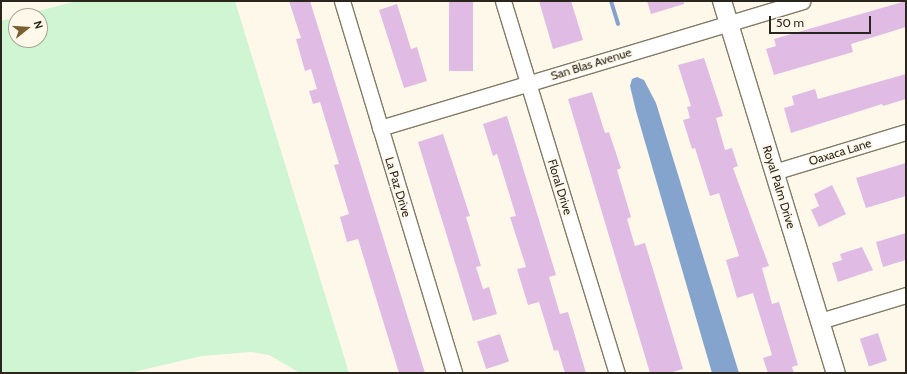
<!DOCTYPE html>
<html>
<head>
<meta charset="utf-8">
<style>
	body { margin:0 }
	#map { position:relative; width:907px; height:374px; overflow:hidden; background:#fef8ea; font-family:Cabin,sans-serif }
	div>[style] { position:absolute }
	.green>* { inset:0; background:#d0f5d2 }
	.water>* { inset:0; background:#85a4cd }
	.stream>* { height:4px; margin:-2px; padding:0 2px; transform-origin:2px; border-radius:2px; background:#85a4cd }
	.building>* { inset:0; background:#e0bce5; transform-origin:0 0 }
	.roads { filter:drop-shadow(1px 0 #837b65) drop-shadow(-1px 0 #837b65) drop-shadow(0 1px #837b65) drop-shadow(0 -1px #837b65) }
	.minor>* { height:15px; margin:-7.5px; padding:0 7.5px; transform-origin:7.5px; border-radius:7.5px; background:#fff }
	.tertiary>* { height:18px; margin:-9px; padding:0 9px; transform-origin:9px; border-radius:9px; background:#fff }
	span { translate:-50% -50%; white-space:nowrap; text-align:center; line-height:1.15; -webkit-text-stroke:4px #fef8ea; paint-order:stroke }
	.street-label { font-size:12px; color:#2a261e }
	.frame { position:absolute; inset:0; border:2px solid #2a261e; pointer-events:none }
	.north { position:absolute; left:8px; top:8px; width:40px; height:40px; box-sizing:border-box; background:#fef8ea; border:1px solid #a9a498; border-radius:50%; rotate:73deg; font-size:11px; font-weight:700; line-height:16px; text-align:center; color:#2a261e }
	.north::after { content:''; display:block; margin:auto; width:14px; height:18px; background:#7a6031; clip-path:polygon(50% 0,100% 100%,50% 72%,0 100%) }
	.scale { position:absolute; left:769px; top:16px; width:102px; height:18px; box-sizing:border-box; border:2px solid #2a261e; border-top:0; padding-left:5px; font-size:12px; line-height:14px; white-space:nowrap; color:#2a261e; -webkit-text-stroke:3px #fef8ea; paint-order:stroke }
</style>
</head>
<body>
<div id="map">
	<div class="green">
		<div style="clip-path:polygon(76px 1px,235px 1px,349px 373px,300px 373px,269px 355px,251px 352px,202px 356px,129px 373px,1px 373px,1px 21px,16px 17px,16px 40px,40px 40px,40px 16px,20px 16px)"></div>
	</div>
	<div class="water">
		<div style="clip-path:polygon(637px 77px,644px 80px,656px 103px,739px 373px,712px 373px,636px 111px,630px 86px,632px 79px)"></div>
	</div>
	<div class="stream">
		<div style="left:611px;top:1px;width:24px;rotate:73deg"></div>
	</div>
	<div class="building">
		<div style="clip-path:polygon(289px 1px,310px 1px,425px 373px,399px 373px,358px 239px,347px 242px,340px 217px,349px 214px,334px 165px,339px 164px,320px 102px,313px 104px,309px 91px,317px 89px,311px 69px,305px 71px,296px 39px,301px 38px)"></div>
		<div style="left:449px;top:1px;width:24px;height:70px"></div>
		<div style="clip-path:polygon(539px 1px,571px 1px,583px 40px,553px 49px)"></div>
		<div style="clip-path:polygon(647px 1px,684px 1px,684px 4px,651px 14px)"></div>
		<div style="clip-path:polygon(906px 1px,906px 27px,851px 44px,853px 52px,774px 75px,766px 49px,776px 46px,774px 39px)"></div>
		<div style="clip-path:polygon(397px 4px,411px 49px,417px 47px,427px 81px,404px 88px,379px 10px)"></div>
		<div style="clip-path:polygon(704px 58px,723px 116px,716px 118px,725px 150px,732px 148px,738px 166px,733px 168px,769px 266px,762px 268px,772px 304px,779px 302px,798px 365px,792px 367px,794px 373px,768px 373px,763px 358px,772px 355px,753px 293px,737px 298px,726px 260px,739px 256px,719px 193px,710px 196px,695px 148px,692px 149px,683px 120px,690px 118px,687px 107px,691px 106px,678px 65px)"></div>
		<div style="clip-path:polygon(906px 74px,906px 99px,883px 106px,882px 104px,791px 133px,784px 108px,794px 105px,792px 96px,815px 89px,818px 99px)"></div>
		<div style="clip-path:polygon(592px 92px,605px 133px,609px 132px,621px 168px,617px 170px,631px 217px,627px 219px,635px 246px,645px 243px,683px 369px,669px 373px,650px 373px,568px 99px)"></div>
		<div style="clip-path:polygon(507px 116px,556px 275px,549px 277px,560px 314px,568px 312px,586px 373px,565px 373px,558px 350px,554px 351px,539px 302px,528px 305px,517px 269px,526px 267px,510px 217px,516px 216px,497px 154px,493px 156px,483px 124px)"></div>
		<div style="clip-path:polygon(443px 134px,470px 216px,466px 217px,481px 266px,476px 267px,483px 289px,489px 287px,497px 314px,473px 321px,418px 142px)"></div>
		<div style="clip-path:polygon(906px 163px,906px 196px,866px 208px,856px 178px)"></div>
		<div style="clip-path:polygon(832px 185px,846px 214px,819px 227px,811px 210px,819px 206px,814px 194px)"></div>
		<div style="clip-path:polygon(906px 233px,906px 260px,883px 267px,876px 242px)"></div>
		<div style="clip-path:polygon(862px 247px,873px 270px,838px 282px,832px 263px,842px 260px,840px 254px)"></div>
		<div style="left:878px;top:333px;width:29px;height:19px;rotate:72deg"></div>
		<div style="left:500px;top:334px;width:29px;height:24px;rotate:72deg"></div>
	</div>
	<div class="roads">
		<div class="minor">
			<div style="left:342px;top:1px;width:388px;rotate:73.2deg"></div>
			<div style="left:503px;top:1px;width:389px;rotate:73deg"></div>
			<div style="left:380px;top:128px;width:441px;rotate:-16.7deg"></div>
			<div style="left:774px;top:172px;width:138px;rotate:-16.9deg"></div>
			<div style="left:820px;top:321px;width:90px;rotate:-16.8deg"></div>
		</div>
		<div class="tertiary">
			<div style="left:722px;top:1px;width:389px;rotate:73deg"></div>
		</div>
	</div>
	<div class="street-label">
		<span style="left:591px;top:64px;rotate:-17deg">San Blas Avenue</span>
		<span style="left:840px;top:152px;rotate:-17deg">Oaxaca Lane</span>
		<span style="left:398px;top:187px;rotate:73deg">La Paz Drive</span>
		<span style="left:560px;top:187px;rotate:73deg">Floral Drive</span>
		<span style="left:779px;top:187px;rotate:73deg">Royal Palm Drive</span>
	</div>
	<div class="frame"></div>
	<div class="north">N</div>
	<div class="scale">50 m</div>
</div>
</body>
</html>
